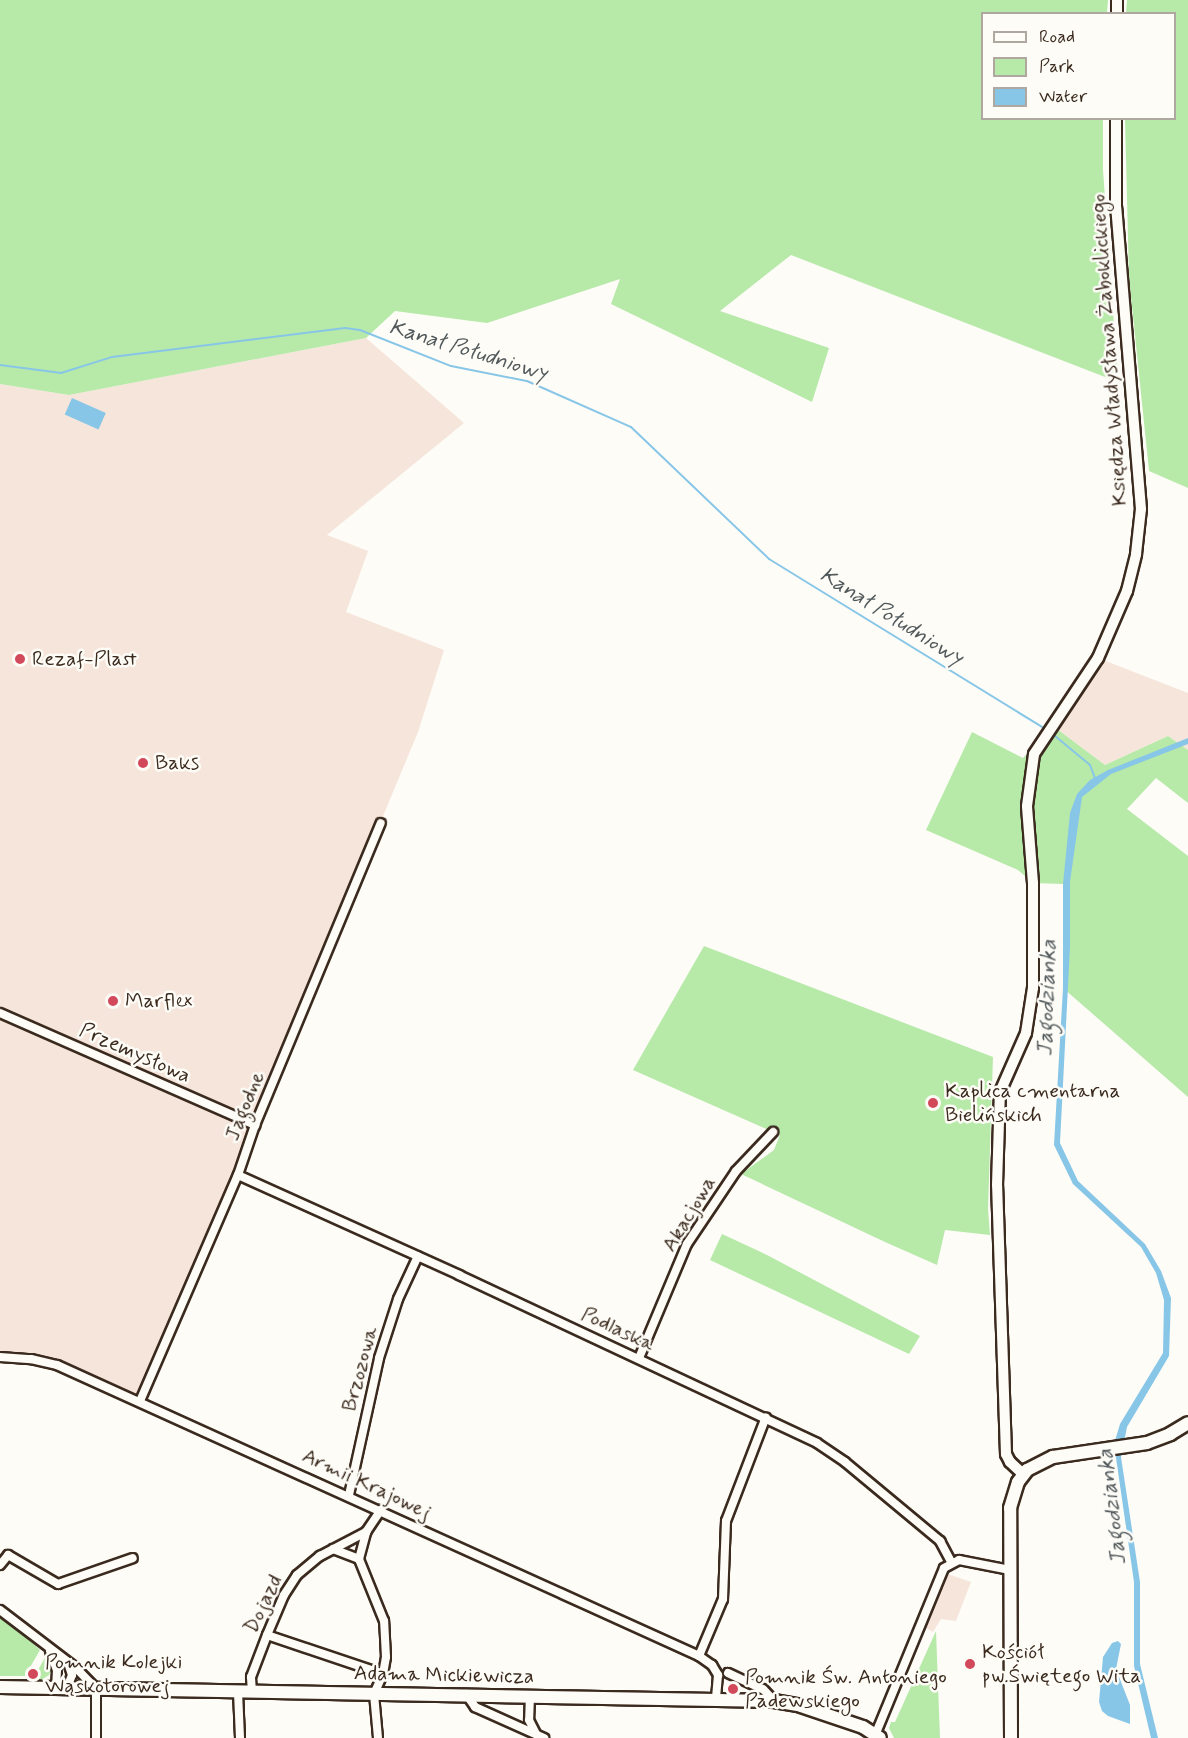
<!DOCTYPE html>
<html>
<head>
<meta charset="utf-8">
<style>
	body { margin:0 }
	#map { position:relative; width:1188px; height:1738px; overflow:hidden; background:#fdfcf7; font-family:Mynerve,sans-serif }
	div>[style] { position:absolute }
	.built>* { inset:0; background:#f6e5db }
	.green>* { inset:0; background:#b7e9a9 }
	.water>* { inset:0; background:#88c6e8; transform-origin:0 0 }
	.stream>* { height:2px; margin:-1px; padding:0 1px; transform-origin:1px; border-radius:1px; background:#88c6e8 }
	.roads { filter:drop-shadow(2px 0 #3b2a1e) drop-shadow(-2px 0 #3b2a1e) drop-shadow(0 2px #3b2a1e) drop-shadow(0 -2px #3b2a1e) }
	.minor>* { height:8px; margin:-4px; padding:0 4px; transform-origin:4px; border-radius:4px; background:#fdfcf7 }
	.tertiary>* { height:10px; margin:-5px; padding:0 5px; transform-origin:5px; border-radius:5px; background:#fdfcf7 }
	.secondary>* { height:12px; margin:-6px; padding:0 6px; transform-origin:6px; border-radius:6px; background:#fdfcf7 }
	.dots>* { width:16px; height:16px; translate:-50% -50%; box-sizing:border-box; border:3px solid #fdfcf7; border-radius:50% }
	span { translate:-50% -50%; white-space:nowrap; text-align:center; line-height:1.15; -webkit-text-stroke:5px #fdfcf7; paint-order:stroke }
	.street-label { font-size:21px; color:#3b2a1e }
	.poi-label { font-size:21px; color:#3b2a1e }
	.left { translate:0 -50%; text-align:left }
	.water-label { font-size:22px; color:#52595b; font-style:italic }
	.legend { position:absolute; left:981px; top:12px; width:195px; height:108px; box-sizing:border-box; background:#fdfcf7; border:2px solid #afa8a0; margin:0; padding:8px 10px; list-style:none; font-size:18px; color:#3b2a1e }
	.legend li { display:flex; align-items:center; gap:12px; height:30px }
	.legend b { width:30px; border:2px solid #afa8a0 }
</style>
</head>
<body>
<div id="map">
	<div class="built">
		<div style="clip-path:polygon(366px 338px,464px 423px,327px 535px,368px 551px,346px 612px,444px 650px,418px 732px,140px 1401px,57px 1365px,0 1357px,0 384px,69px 395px)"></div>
		<div style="clip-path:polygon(1098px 658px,1188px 693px,1188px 750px,1168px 736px,1105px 765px,1053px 726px)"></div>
		<div style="clip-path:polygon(942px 1572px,971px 1582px,956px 1621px,941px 1619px,933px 1632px,919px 1624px)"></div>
	</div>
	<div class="green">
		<div style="clip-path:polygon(0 0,1108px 0,1107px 13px,982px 14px,982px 118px,1103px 119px,1103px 170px,1118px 382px,791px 255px,720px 311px,829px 348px,812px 402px,611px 304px,620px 279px,487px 323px,395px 311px,366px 338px,69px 395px,0 384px)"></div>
		<div style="clip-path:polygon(1127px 0,1188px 0,1188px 488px,1149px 471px,1129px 277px,1125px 119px,1174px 118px,1174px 14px,1126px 13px)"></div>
		<div style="clip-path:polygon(1053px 726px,1105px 765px,1168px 736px,1188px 750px,1188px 803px,1156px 778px,1127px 809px,1188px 856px,1188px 1097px,1063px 988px,1063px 884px,1033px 883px,1018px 870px,926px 830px,972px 732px,1023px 758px)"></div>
		<div style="clip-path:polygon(704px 946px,993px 1057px,988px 1209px,990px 1235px,945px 1230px,937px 1265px,885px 1242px,741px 1174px,774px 1150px,780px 1135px,633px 1070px)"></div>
		<div style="clip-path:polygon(722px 1234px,767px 1255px,920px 1336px,909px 1354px,710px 1260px)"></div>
		<div style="clip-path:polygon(0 1613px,40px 1650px,25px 1676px,0 1676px)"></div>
		<div style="clip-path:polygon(936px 1631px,940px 1738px,894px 1738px,889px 1728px,891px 1722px,895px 1722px)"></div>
		<div style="clip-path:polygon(47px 1654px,53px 1665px,49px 1675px,38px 1682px,30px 1681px,39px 1676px,38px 1670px)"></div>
	</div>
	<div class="water">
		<div style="left:72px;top:398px;width:37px;height:18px;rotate:24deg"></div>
		<div style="clip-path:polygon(1188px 738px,1188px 744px,1111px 774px,1082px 797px,1070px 882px,1070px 947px,1060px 1143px,1078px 1181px,1145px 1244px,1161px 1271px,1171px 1298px,1169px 1356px,1127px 1427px,1121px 1457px,1140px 1582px,1140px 1664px,1158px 1738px,1151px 1738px,1134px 1666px,1134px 1582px,1114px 1444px,1120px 1424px,1163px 1353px,1164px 1300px,1156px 1273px,1141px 1247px,1073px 1184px,1054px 1145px,1063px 988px,1063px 884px,1070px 813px,1077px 794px,1090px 780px,1108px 770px)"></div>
		<div style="clip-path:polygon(1118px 1641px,1121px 1644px,1116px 1669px,1130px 1705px,1130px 1724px,1108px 1716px,1102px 1711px,1099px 1702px,1103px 1657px,1112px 1643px)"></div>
	</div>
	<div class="stream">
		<div style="left:0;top:365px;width:62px;rotate:7.5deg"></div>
		<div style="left:61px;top:373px;width:53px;rotate:-17.4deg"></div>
		<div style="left:112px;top:357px;width:235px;rotate:-7.1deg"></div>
		<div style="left:345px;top:328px;width:15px;rotate:8deg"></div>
		<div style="left:360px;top:330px;width:98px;rotate:21.6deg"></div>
		<div style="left:451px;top:366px;width:77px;rotate:11.2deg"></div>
		<div style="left:527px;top:381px;width:114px;rotate:23.9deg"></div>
		<div style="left:631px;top:427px;width:191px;rotate:43.7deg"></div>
		<div style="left:769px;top:559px;width:321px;rotate:31.6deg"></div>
		<div style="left:1055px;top:736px;width:45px;rotate:39.6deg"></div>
		<div style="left:1090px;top:765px;width:14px;rotate:69deg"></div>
	</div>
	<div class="roads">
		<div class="minor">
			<div style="left:0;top:1013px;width:279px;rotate:23.7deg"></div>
			<div style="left:238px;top:1175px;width:243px;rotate:24.3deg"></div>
			<div style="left:459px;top:1275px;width:395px;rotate:25.1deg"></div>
			<div style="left:817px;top:1443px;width:34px;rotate:34deg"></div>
			<div style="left:845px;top:1462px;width:124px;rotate:39.7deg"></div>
			<div style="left:940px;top:1541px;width:24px;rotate:62deg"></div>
			<div style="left:0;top:1357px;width:31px;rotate:4deg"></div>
			<div style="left:31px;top:1359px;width:27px;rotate:13deg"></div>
			<div style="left:57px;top:1365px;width:705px;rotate:24.38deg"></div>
			<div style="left:699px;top:1656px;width:16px;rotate:35deg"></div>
			<div style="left:712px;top:1665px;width:12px;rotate:59deg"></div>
			<div style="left:718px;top:1675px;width:25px;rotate:95deg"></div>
			<div style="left:639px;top:1358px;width:124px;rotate:-67.2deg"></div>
			<div style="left:687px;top:1244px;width:88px;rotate:-56.1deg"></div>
			<div style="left:736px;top:1171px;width:54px;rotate:-46.5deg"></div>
			<div style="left:140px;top:1401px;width:246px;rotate:-66.6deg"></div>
			<div style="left:238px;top:1175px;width:53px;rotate:-71.2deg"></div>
			<div style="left:255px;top:1125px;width:327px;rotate:-67.4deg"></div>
			<div style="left:349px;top:1495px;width:140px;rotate:-77.6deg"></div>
			<div style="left:379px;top:1358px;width:62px;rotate:-72.1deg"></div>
			<div style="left:398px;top:1299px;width:47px;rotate:-65.1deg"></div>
			<div style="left:333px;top:1549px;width:28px;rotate:21deg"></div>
			<div style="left:0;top:1565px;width:13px;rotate:-51deg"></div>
			<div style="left:8px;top:1555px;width:58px;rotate:30.1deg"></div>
			<div style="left:58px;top:1584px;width:79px;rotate:-19.1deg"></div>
			<div style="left:0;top:1610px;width:96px;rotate:37.3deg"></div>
			<div style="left:76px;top:1668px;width:29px;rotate:46deg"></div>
			<div style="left:96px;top:1689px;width:49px;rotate:90deg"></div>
			<div style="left:267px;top:1635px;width:122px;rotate:18.6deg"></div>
			<div style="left:50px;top:1651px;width:20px;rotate:70deg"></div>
			<div style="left:57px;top:1670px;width:18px;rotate:93deg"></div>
			<div style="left:699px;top:1656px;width:62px;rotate:-67.2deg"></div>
			<div style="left:723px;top:1599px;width:78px;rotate:-87.8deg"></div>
			<div style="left:726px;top:1521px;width:111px;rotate:-69deg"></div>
			<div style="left:728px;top:1673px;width:38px;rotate:25deg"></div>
			<div style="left:763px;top:1689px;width:16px;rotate:47deg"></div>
			<div style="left:67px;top:1688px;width:14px;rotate:-69deg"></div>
			<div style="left:72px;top:1675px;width:13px;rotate:-108deg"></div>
			<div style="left:238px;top:1692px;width:46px;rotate:87.5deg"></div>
			<div style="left:252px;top:1692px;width:15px;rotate:-94deg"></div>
			<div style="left:251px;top:1677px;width:45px;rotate:-69.1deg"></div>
			<div style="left:267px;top:1635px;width:43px;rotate:-67deg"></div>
			<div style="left:284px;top:1595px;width:24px;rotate:-57deg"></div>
			<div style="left:297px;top:1575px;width:30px;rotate:-40deg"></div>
			<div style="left:320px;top:1556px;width:52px;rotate:-27.6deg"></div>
			<div style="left:466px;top:1694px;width:16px;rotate:55deg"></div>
			<div style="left:475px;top:1707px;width:76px;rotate:24.2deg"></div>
			<div style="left:530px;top:1695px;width:25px;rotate:92deg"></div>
			<div style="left:529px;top:1720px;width:16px;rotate:63deg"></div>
			<div style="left:876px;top:1733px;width:178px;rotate:-67.6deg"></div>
			<div style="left:944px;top:1568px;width:17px;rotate:-28deg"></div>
			<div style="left:959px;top:1560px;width:52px;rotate:11.1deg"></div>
			<div style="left:378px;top:1738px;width:44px;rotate:-95.2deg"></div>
			<div style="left:374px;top:1694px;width:22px;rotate:-66deg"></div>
			<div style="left:383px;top:1674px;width:17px;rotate:-80deg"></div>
			<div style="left:386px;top:1657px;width:36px;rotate:-93deg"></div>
			<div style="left:384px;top:1621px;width:67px;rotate:-112deg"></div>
			<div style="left:359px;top:1559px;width:28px;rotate:-75deg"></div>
			<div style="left:366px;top:1532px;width:27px;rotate:-56deg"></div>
		</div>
		<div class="tertiary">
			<div style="left:1117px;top:14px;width:14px;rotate:-90deg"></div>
			<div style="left:1023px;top:1474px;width:18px;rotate:-137deg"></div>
			<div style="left:1010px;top:1462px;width:9px;rotate:-117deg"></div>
			<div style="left:1006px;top:1454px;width:269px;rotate:-91.9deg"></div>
			<div style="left:997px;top:1185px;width:93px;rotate:-88.2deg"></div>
			<div style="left:1000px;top:1092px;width:64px;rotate:-66.2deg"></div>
			<div style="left:1026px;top:1033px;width:46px;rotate:-81.2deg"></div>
			<div style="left:1033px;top:988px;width:105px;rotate:-90deg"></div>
			<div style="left:1033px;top:883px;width:77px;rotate:-94.5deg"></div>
			<div style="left:1027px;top:806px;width:52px;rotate:-82.3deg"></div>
			<div style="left:1034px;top:754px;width:115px;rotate:-56.3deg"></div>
			<div style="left:1098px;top:658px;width:73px;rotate:-66.6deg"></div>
			<div style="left:1127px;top:591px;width:38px;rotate:-76deg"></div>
			<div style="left:1136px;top:554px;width:45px;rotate:-83.7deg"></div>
			<div style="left:1141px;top:509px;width:302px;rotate:-94.7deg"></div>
			<div style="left:1116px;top:208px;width:90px;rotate:-90deg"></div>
		</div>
		<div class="secondary">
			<div style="left:0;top:1687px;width:774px;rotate:1.04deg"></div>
			<div style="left:774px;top:1701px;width:27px;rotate:10deg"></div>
			<div style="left:801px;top:1706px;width:65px;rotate:18.7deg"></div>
			<div style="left:863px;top:1727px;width:20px;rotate:33deg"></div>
			<div style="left:1011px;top:1738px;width:230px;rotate:-90.2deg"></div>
			<div style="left:1010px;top:1508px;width:27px;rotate:-73deg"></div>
			<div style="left:1018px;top:1482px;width:15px;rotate:-53deg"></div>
			<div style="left:1027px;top:1470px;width:29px;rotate:-27deg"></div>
			<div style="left:1053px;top:1457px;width:95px;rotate:-8.5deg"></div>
			<div style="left:1147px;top:1443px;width:25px;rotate:-21deg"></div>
			<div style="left:1170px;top:1434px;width:21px;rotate:-31deg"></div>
		</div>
	</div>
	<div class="dots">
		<div style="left:20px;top:659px;background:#d1495b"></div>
		<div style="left:143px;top:763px;background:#d1495b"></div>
		<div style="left:113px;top:1001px;background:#d1495b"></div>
		<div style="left:933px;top:1103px;background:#d1495b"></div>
		<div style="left:970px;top:1664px;background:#d1495b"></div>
		<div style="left:33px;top:1674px;background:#d1495b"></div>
		<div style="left:733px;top:1689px;background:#d1495b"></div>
	</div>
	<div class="street-label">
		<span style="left:1109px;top:350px;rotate:-94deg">Księdza Władysława Żaboklickiego</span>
		<span style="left:135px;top:1053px;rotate:24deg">Przemysłowa</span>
		<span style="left:245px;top:1106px;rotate:-68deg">Jagodne</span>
		<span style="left:689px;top:1214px;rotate:-59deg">Akacjowa</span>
		<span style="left:618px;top:1329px;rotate:25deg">Podlaska</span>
		<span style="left:360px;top:1369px;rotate:-75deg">Brzozowa</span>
		<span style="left:367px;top:1484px;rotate:25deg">Armii Krajowej</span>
		<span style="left:263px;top:1604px;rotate:-64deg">Dojazd</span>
		<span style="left:444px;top:1675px;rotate:1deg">Adama Mickiewicza</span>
	</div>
	<div class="poi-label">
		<span class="left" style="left:32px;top:659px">Rezaf-Plast</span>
		<span class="left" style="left:155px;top:763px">Baks</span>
		<span class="left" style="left:125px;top:1001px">Marflex</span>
		<span class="left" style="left:945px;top:1103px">Kaplica cmentarna<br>Bielińskich</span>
		<span class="left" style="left:982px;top:1664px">Kościół<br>pw.Świętego Wita</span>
		<span class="left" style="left:45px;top:1674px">Pomnik Kolejki<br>Wąskotorowej</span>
		<span class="left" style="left:745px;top:1689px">Pomnik Św. Antoniego<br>Padewskiego</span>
	</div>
	<div class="water-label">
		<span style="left:468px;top:351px;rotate:17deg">Kanał Południowy</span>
		<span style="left:891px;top:617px;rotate:32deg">Kanał Południowy</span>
		<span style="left:1048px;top:998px;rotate:-88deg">Jagodzianka</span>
		<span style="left:1113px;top:1507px;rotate:-97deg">Jagodzianka</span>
	</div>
	<ul class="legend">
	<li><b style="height:8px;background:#fdfcf7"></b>Road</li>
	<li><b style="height:16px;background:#b7e9a9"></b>Park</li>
	<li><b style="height:16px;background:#88c6e8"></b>Water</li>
	</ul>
</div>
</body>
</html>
